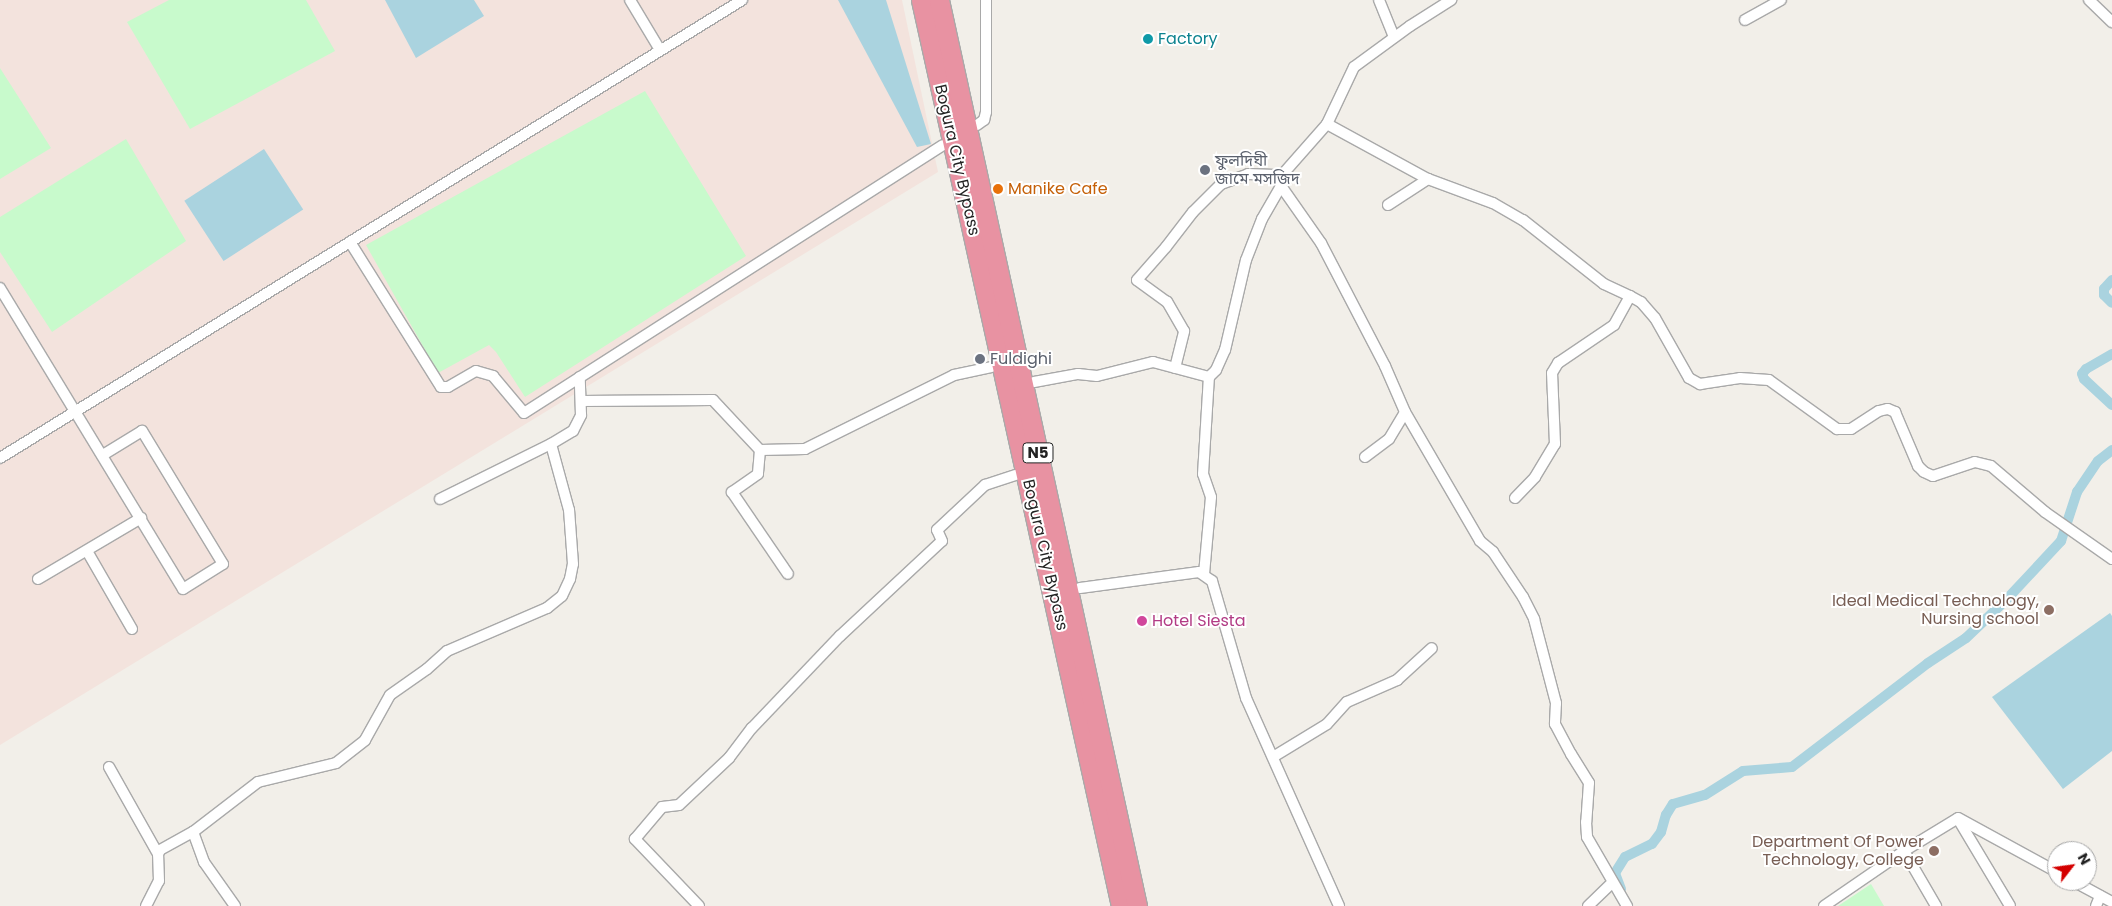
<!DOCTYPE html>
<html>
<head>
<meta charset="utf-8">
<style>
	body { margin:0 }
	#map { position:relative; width:2112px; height:906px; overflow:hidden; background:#f2efe9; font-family:Poppins,"Noto Sans Bengali",sans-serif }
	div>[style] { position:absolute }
	.military>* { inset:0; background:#f3e3dd }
	.park>* { inset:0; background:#c8facc }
	.water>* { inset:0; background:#aad3df; transform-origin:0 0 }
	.canal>* { height:10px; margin:-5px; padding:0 5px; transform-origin:5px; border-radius:5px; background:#aad3df }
	.roads { filter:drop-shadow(1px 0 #a9a9a9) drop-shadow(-1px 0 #a9a9a9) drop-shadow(0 1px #a9a9a9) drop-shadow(0 -1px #a9a9a9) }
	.street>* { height:10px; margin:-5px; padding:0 5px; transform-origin:5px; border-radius:5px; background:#fff }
	.highway>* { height:19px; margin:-9.5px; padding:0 9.5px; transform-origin:9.5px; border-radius:9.5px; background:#e892a2 }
	.dots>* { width:14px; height:14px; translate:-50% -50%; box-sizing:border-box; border:2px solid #fff; border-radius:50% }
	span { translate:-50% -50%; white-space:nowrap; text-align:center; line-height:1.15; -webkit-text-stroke:4px #fff; paint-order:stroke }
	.shield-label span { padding:1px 4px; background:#fff; border:1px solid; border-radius:4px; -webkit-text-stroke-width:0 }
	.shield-label { font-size:15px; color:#222; font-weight:700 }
	.culture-label { font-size:16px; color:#0d838f }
	.left { translate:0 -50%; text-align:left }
	.street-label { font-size:16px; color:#222 }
	.worship-label { font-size:16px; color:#5b616d }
	.food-label { font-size:16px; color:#c56008 }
	.education-label { font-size:16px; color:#785e54 }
	.right { translate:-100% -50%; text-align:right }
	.hotel-label { font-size:16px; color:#b23c85 }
	.north { position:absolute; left:2047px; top:841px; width:50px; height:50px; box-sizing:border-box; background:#fff; border:1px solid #a7a7a7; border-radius:50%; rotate:60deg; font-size:14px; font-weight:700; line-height:20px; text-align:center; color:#222 }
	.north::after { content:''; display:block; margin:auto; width:18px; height:22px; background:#d40000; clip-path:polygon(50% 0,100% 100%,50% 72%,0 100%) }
</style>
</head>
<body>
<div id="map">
	<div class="military">
		<div style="clip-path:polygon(0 0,902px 0,938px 172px,0 745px)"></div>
	</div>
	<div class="park">
		<div style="clip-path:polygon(169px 0,306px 0,335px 51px,190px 129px,127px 22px)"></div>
		<div style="clip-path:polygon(0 68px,51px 148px,0 179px)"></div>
		<div style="clip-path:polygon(645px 91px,746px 256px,525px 397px,496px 352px,489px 345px,438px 373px,366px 245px)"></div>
		<div style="clip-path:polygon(126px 139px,186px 241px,52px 332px,0 252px,0 217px)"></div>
		<div style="clip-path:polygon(1871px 884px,1884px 906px,1838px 906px)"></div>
	</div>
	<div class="water">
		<div style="clip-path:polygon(385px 0,474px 0,484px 16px,416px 58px)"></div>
		<div style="clip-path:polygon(838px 0,886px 0,931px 144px,917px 147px)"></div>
		<div style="left:264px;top:149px;width:72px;height:95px;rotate:57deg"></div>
		<div style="clip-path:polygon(2110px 613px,2112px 616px,2112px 751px,2063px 789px,1992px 697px)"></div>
	</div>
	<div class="canal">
		<div style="left:2112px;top:280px;width:12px;rotate:132deg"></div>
		<div style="left:2104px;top:289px;width:6px;rotate:90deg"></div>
		<div style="left:2104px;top:295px;width:11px;rotate:45deg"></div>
		<div style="left:2112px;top:354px;width:30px;rotate:150deg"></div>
		<div style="left:2086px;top:369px;width:6px;rotate:129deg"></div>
		<div style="left:2082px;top:374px;width:5px;rotate:68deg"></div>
		<div style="left:2084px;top:379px;width:38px;rotate:43deg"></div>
		<div style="left:1621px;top:889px;width:17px;rotate:-111deg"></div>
		<div style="left:1615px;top:873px;width:19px;rotate:-58deg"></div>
		<div style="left:1625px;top:857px;width:30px;rotate:-26deg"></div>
		<div style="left:1652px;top:844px;width:15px;rotate:-53deg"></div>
		<div style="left:1661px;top:832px;width:18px;rotate:-74deg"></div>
		<div style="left:1666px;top:815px;width:13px;rotate:-58deg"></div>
		<div style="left:1673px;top:804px;width:33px;rotate:-16deg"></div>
		<div style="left:1705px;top:795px;width:45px;rotate:-32.3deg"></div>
		<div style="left:1743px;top:771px;width:49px;rotate:-4.7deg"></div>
		<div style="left:1792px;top:767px;width:171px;rotate:-37.4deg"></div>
		<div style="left:1928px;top:663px;width:45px;rotate:-33.3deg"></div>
		<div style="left:1966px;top:638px;width:55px;rotate:-43.5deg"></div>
		<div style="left:2006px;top:600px;width:81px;rotate:-47deg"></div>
		<div style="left:2061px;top:541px;width:52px;rotate:-71.9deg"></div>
		<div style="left:2077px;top:492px;width:37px;rotate:-56deg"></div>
		<div style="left:2098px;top:461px;width:18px;rotate:-38deg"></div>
	</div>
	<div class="roads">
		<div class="street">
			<div style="left:630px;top:0;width:58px;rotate:59deg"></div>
			<div style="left:1379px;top:0;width:40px;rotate:68deg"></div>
			<div style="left:2089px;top:0;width:32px;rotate:44deg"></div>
			<div style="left:1745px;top:20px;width:41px;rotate:-29.1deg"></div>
			<div style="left:1327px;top:124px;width:115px;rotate:28.6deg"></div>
			<div style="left:1428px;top:179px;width:69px;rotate:20.3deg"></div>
			<div style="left:1493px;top:203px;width:34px;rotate:30deg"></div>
			<div style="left:1523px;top:220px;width:103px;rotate:38.3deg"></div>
			<div style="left:1604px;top:284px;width:29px;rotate:25deg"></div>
			<div style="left:977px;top:125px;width:9px;rotate:-36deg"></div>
			<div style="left:984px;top:120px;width:8px;rotate:-76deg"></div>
			<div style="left:986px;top:112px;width:112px;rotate:-90deg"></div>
			<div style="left:1281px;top:186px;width:70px;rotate:54.9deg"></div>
			<div style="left:1321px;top:243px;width:139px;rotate:62.5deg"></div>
			<div style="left:1385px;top:366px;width:50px;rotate:66.5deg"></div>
			<div style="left:1405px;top:412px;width:149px;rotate:59.8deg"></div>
			<div style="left:1480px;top:541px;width:17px;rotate:40deg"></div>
			<div style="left:1493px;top:552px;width:54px;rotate:56.3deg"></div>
			<div style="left:1523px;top:597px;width:25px;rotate:63deg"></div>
			<div style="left:1534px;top:619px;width:87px;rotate:75.3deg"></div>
			<div style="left:1556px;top:703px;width:21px;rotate:93deg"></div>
			<div style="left:1555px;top:724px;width:34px;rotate:62deg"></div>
			<div style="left:1571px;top:754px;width:34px;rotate:58deg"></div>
			<div style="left:1589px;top:783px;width:39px;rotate:94deg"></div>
			<div style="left:1586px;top:822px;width:15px;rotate:86deg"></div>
			<div style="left:1587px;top:837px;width:80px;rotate:59.9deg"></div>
			<div style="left:1388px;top:205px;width:48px;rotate:-33deg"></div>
			<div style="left:350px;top:242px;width:171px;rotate:57.9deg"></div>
			<div style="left:441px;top:387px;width:7px"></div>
			<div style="left:448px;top:387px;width:32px;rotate:-30deg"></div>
			<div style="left:476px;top:371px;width:18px;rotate:16deg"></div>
			<div style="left:493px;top:376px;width:48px;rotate:50deg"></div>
			<div style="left:524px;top:413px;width:497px;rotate:-32.6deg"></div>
			<div style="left:0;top:288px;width:352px;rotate:58.7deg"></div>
			<div style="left:183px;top:589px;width:47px;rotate:-32deg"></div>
			<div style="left:223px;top:564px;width:156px;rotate:-121.3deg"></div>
			<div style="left:142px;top:431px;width:46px;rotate:148.4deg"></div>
			<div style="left:1175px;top:368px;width:38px;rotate:-76deg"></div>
			<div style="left:1184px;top:331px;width:34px;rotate:-120deg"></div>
			<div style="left:1167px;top:302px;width:37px;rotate:-144deg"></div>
			<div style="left:1137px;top:280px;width:44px;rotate:-48.7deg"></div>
			<div style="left:1166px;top:247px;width:44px;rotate:-52.4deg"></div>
			<div style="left:1193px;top:212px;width:40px;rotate:-45deg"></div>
			<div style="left:1221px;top:184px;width:29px;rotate:-20deg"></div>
			<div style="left:1248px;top:174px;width:34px;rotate:2deg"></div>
			<div style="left:1282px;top:175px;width:68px;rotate:-48.6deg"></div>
			<div style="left:1327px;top:124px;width:63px;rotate:-64.7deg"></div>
			<div style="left:1354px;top:67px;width:69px;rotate:-36.2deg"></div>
			<div style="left:1410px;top:26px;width:49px;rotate:-32.4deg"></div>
			<div style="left:1034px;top:382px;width:45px;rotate:-10.3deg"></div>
			<div style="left:1078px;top:374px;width:19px;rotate:6deg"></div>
			<div style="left:1097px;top:376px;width:58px;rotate:-14deg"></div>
			<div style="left:1153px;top:362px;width:58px;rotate:15deg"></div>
			<div style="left:1209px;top:377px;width:10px;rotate:-45deg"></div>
			<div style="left:1216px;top:370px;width:22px;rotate:-66deg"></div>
			<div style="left:1225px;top:350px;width:92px;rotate:-76.9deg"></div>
			<div style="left:1246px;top:260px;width:44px;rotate:-68.7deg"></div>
			<div style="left:1262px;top:219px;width:38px;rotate:-60deg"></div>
			<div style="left:1281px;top:186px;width:5px;rotate:-79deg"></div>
			<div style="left:581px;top:401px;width:132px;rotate:-0.4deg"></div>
			<div style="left:713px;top:400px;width:69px;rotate:46.8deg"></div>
			<div style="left:760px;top:450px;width:45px;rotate:-1.3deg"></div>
			<div style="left:805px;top:449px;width:166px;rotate:-26.4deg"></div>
			<div style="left:954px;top:375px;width:38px;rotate:-12deg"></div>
			<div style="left:760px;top:450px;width:24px;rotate:95deg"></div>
			<div style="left:758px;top:474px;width:32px;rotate:145deg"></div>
			<div style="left:732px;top:492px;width:99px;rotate:55.7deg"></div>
			<div style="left:1365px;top:457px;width:30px;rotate:-37deg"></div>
			<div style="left:1389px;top:439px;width:31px;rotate:-59deg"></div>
			<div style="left:0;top:458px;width:872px;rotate:-31.68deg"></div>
			<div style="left:1515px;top:498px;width:29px;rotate:-46deg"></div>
			<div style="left:1535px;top:477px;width:39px;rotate:-59deg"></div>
			<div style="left:1555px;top:444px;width:71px;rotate:-92.4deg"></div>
			<div style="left:1552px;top:373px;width:12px;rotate:-59deg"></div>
			<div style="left:1558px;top:363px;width:68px;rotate:-34.2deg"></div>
			<div style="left:1614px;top:325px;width:33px;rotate:-61deg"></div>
			<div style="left:1630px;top:296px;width:13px;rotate:29deg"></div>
			<div style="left:1641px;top:302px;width:21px;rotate:49deg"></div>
			<div style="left:1655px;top:318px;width:69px;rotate:60.5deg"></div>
			<div style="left:1689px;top:378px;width:13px;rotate:29deg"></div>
			<div style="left:1700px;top:384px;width:40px;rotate:-8.5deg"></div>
			<div style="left:1740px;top:378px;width:29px;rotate:4deg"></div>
			<div style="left:1769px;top:380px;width:84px;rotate:35.8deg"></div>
			<div style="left:1837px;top:429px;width:14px"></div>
			<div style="left:1851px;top:429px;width:33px;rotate:-33deg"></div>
			<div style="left:1879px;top:411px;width:9px;rotate:-13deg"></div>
			<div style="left:1888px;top:409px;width:8px;rotate:23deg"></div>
			<div style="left:1895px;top:412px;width:59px;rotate:66.9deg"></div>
			<div style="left:1918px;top:466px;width:8px;rotate:45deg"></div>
			<div style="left:1924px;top:472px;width:10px;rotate:24deg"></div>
			<div style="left:1933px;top:476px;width:44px;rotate:-18.4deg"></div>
			<div style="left:1975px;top:462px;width:16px;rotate:14deg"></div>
			<div style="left:1991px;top:466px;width:71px;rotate:40.4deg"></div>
			<div style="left:2045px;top:512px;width:82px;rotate:35deg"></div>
			<div style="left:440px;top:499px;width:124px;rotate:-26.4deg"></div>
			<div style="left:87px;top:551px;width:90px;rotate:60deg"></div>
			<div style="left:1204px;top:574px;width:77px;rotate:-84.8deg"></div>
			<div style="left:1211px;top:497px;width:24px;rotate:-109deg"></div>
			<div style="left:1203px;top:474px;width:97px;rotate:-86.5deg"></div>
			<div style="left:38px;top:579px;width:120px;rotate:-30.6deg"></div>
			<div style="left:1080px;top:588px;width:120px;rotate:-7.7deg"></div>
			<div style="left:1199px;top:572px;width:16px;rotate:35deg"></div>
			<div style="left:1212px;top:581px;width:122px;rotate:73.8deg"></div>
			<div style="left:1246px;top:698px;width:228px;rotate:65.9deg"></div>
			<div style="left:1273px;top:757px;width:63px;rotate:-31.4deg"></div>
			<div style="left:1327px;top:724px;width:30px;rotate:-48deg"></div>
			<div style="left:1347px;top:702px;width:55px;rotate:-23.7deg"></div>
			<div style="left:1397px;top:680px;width:47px;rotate:-42.4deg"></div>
			<div style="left:109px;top:767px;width:100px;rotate:60.6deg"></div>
			<div style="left:1958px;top:819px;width:101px;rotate:59.1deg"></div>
			<div style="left:1904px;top:851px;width:64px;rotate:59.8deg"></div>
			<div style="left:2073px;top:881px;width:44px;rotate:28.3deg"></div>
			<div style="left:146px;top:906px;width:28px;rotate:-63deg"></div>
			<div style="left:159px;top:881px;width:27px;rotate:-92deg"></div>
			<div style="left:158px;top:854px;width:4px;rotate:-63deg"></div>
			<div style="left:160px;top:850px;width:38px;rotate:-29deg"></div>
			<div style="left:235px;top:906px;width:54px;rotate:-125.2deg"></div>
			<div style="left:204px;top:862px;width:32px;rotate:-110deg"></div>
			<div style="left:193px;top:832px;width:82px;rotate:-37.6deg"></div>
			<div style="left:258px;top:782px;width:80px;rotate:-13.7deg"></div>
			<div style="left:336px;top:763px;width:37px;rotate:-38deg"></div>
			<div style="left:365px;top:740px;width:51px;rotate:-60.9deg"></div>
			<div style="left:390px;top:695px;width:45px;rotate:-35.1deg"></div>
			<div style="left:427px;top:669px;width:27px;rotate:-42deg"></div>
			<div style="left:447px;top:651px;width:109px;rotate:-23.3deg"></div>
			<div style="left:547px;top:608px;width:19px;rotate:-39deg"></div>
			<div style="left:562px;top:596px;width:19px;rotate:-65deg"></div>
			<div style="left:570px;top:579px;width:15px;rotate:-79deg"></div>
			<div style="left:573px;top:564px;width:54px;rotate:-94.2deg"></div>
			<div style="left:569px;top:510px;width:68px;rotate:-105.3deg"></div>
			<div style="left:551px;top:444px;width:26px;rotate:-31deg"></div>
			<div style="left:573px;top:431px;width:18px;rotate:-63deg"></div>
			<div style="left:581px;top:415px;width:38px;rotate:-92deg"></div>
			<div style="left:699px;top:906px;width:93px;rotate:-133.7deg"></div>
			<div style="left:635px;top:839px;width:42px;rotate:-49.8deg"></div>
			<div style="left:662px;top:807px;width:17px;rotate:-7deg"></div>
			<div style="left:679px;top:805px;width:69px;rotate:-43.2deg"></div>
			<div style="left:729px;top:758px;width:38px;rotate:-53deg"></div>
			<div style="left:752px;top:728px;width:127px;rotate:-46.3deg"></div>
			<div style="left:840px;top:636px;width:139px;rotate:-43deg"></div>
			<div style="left:942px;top:541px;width:12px;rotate:-114deg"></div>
			<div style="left:937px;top:530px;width:66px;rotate:-43.2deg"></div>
			<div style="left:985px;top:485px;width:32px;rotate:-18deg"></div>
			<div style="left:1588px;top:906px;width:33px;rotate:-44deg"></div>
			<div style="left:1824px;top:906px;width:97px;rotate:-34.5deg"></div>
			<div style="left:1904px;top:851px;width:63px;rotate:-31.4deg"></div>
			<div style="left:1958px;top:818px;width:113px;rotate:28.6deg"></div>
			<div style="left:2096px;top:906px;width:11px;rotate:-68deg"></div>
		</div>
		<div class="highway">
			<div style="left:921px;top:0;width:928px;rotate:77.55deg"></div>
			<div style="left:939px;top:0;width:927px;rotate:77.67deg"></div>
		</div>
	</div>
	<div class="dots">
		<div style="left:1148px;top:39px;background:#0f9aa8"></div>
		<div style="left:1205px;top:170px;background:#6b7280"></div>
		<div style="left:998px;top:189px;background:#e8710a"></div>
		<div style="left:980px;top:359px;background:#6b7280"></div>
		<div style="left:2049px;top:610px;background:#8d6e63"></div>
		<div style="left:1142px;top:621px;background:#d1479c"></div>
		<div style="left:1934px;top:851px;background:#8d6e63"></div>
	</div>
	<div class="shield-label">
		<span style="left:1038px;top:453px">N5</span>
	</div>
	<div class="culture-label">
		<span class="left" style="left:1158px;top:39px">Factory</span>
	</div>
	<div class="street-label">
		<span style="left:957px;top:160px;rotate:77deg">Bogura City Bypass</span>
		<span style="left:1045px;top:555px;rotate:77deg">Bogura City Bypass</span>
	</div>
	<div class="worship-label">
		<span class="left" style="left:1215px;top:170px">ফুলদিঘী<br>জামে মসজিদ</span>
		<span class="left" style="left:990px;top:359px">Fuldighi</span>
	</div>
	<div class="food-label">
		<span class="left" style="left:1008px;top:189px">Manike Cafe</span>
	</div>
	<div class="education-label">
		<span class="right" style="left:2039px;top:610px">Ideal Medical Technology,<br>Nursing school</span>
		<span class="right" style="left:1924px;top:851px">Department Of Power<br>Technology, College</span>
	</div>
	<div class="hotel-label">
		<span class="left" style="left:1152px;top:621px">Hotel Siesta</span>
	</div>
	<div class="north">N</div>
</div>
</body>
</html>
